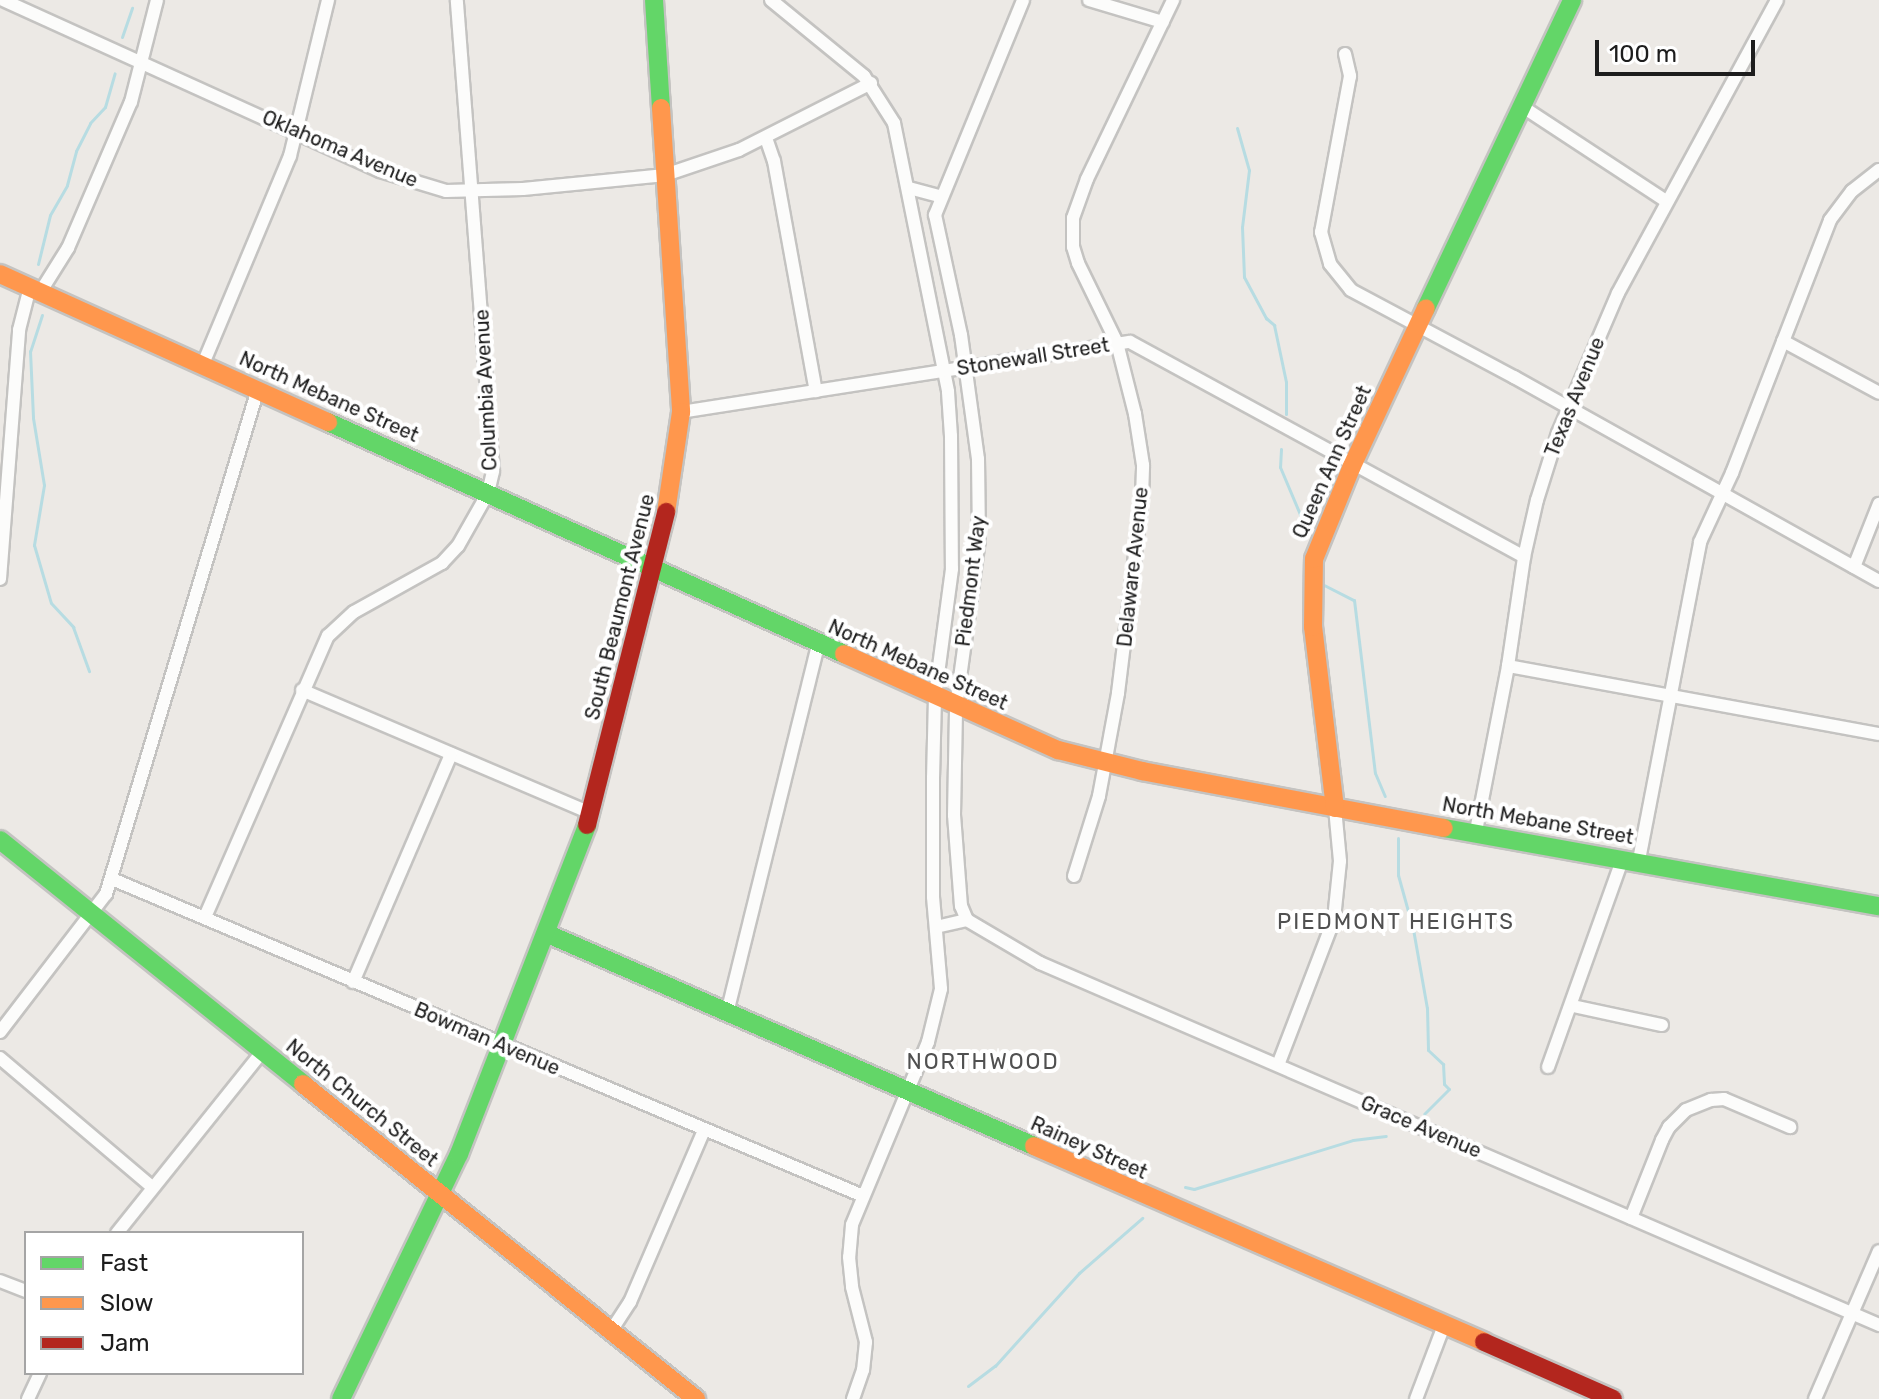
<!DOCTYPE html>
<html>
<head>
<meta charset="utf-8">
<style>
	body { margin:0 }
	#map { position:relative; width:1879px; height:1399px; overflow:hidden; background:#ece9e5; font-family:Rubik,sans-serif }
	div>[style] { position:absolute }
	.stream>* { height:3px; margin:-1.5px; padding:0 1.5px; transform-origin:1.5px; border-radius:1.5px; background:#b7dce2 }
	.roads { filter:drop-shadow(2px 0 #c4c3c1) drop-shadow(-2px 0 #c4c3c1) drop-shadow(0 2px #c4c3c1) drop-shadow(0 -2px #c4c3c1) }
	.street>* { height:12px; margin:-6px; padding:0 6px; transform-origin:6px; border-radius:6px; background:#fcfcfb }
	.fast>* { height:18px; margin:-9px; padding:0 9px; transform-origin:9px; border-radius:9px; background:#63d668 }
	.slow>* { height:18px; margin:-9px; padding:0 9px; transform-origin:9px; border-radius:9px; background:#ff974d }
	.jam>* { height:18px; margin:-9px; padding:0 9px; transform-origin:9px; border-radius:9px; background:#b3261e }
	span { translate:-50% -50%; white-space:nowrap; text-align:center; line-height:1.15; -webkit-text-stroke:8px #fff; paint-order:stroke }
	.street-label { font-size:20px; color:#1d1d1d }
	.neighbourhood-label { font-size:22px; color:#505050; letter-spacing:2px }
	.legend { position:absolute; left:24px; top:1231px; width:280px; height:144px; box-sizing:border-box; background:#fff; border:2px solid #a5a5a5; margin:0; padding:10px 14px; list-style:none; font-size:24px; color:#1d1d1d }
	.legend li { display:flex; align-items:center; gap:16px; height:40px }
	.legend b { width:40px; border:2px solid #a5a5a5 }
	.scale { position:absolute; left:1595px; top:40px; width:160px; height:36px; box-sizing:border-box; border:4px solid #1d1d1d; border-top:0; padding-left:10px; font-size:24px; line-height:28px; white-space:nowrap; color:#1d1d1d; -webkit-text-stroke:6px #fff; paint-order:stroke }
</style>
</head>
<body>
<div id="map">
	<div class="stream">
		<div style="left:122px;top:37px;width:31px;rotate:-71deg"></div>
		<div style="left:1237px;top:128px;width:44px;rotate:74.1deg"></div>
		<div style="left:1249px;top:170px;width:57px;rotate:97deg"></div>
		<div style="left:1242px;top:227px;width:50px;rotate:87.7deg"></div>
		<div style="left:1244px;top:277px;width:47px;rotate:61.8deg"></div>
		<div style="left:1266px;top:318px;width:11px;rotate:41deg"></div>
		<div style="left:1274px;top:325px;width:58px;rotate:78.1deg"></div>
		<div style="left:1286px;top:382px;width:32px;rotate:90deg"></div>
		<div style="left:38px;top:264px;width:50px;rotate:-76.2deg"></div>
		<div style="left:50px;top:215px;width:34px;rotate:-60deg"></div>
		<div style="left:67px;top:185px;width:35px;rotate:-75deg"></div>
		<div style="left:76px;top:151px;width:31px;rotate:-63deg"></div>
		<div style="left:90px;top:123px;width:22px;rotate:-47deg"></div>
		<div style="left:105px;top:107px;width:35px;rotate:-74deg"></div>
		<div style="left:42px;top:315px;width:38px;rotate:108deg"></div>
		<div style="left:30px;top:351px;width:67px;rotate:87.4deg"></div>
		<div style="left:33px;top:418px;width:68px;rotate:80.7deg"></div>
		<div style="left:44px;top:485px;width:61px;rotate:99.5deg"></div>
		<div style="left:34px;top:545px;width:60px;rotate:73.7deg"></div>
		<div style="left:51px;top:603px;width:33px;rotate:47deg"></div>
		<div style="left:73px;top:627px;width:47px;rotate:70deg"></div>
		<div style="left:1281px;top:449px;width:18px;rotate:93deg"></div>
		<div style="left:1280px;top:467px;width:69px;rotate:67.1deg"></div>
		<div style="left:1322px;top:584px;width:36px;rotate:27deg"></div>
		<div style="left:1354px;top:600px;width:174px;rotate:83.1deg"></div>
		<div style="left:1375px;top:773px;width:25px;rotate:67deg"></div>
		<div style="left:1398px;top:838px;width:37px;rotate:90deg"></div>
		<div style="left:1398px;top:875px;width:56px;rotate:74.5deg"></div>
		<div style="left:1413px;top:929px;width:80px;rotate:80deg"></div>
		<div style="left:1427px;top:1008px;width:42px;rotate:88.6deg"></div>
		<div style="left:1428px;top:1050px;width:21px;rotate:43deg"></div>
		<div style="left:1443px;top:1064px;width:20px;rotate:87deg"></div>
		<div style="left:1444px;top:1084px;width:7px;rotate:45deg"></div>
		<div style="left:1449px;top:1089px;width:35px;rotate:135deg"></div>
		<div style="left:1185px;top:1187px;width:9px;rotate:13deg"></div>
		<div style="left:1194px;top:1189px;width:166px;rotate:-17.1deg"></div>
		<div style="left:1353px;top:1140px;width:33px;rotate:-7deg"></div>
		<div style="left:968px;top:1386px;width:34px;rotate:-37deg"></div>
		<div style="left:995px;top:1366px;width:125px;rotate:-47.9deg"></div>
		<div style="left:1079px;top:1273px;width:84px;rotate:-41.1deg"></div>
	</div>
	<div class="roads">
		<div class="street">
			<div style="left:3px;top:0;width:414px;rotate:24.4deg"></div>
			<div style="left:380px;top:171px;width:69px;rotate:16.9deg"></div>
			<div style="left:446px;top:191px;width:77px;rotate:-1.5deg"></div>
			<div style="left:523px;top:189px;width:143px;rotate:-5.6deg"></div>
			<div style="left:665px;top:175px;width:78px;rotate:-18.7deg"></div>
			<div style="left:739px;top:150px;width:148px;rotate:-26.9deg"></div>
			<div style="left:771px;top:0;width:120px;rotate:39.3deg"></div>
			<div style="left:864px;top:76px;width:56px;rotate:57.4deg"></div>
			<div style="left:894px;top:123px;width:274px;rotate:78.6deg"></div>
			<div style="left:948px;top:392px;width:44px;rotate:86.1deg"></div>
			<div style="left:951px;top:436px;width:133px;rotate:89.6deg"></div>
			<div style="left:952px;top:569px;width:129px;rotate:97.6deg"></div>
			<div style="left:935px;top:697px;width:81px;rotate:91.4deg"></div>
			<div style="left:933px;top:778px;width:119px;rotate:90deg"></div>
			<div style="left:933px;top:897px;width:92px;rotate:85deg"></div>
			<div style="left:941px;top:989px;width:55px;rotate:103.8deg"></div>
			<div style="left:928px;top:1042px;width:198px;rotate:112.6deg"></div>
			<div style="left:852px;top:1225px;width:32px;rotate:95deg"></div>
			<div style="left:849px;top:1257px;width:30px;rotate:84deg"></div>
			<div style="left:852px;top:1287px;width:57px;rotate:75.7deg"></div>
			<div style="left:866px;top:1342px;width:28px;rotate:96deg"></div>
			<div style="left:863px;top:1370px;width:31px;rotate:109deg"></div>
			<div style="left:1089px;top:0;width:77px;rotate:16.6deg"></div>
			<div style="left:1345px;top:54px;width:23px;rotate:77deg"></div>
			<div style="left:1350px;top:76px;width:159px;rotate:100.5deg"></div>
			<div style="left:1321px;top:232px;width:33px;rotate:74deg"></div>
			<div style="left:1330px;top:264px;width:33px;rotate:51deg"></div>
			<div style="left:1351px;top:290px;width:185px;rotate:28.1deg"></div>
			<div style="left:1514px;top:377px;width:418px;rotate:29.2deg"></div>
			<div style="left:1523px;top:107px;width:171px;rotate:33.3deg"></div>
			<div style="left:766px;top:138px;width:24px;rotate:71deg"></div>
			<div style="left:774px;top:161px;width:234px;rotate:79.7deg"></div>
			<div style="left:909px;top:188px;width:31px;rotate:15deg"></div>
			<div style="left:41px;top:291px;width:51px;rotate:-57.9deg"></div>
			<div style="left:68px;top:248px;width:159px;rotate:-66.7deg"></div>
			<div style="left:131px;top:102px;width:105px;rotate:-75.7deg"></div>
			<div style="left:1783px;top:341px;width:109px;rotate:28.4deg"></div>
			<div style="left:203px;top:364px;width:225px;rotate:-67.3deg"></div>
			<div style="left:290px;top:156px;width:161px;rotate:-76.3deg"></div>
			<div style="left:681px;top:412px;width:454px;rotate:-8.9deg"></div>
			<div style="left:1130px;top:342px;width:449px;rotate:28.6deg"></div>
			<div style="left:1854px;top:567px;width:68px;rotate:-68.4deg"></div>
			<div style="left:0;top:579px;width:250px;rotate:-85.6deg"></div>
			<div style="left:19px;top:330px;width:44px;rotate:-75.7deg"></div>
			<div style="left:1508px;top:666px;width:377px;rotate:10.4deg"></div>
			<div style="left:302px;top:690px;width:314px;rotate:23.1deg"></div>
			<div style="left:1476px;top:831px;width:168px;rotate:-79deg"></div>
			<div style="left:1508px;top:666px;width:110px;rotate:-81.6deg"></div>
			<div style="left:1524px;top:557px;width:58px;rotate:-77.2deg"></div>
			<div style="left:1537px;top:500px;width:70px;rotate:-72.6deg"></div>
			<div style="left:1558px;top:433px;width:152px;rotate:-66.8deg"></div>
			<div style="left:1618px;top:293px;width:333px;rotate:-61.5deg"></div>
			<div style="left:1639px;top:860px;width:324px;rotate:-79.1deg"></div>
			<div style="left:1700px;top:542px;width:76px;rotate:-65.1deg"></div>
			<div style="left:1732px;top:473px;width:271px;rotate:-68.8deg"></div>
			<div style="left:1830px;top:220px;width:36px;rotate:-53deg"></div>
			<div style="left:1852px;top:191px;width:34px;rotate:-38deg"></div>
			<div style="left:1074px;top:876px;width:84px;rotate:-72.6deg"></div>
			<div style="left:1099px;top:796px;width:105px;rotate:-79.5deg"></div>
			<div style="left:1118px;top:693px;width:197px;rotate:-83deg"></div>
			<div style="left:1142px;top:497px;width:32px;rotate:-88deg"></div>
			<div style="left:1143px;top:465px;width:52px;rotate:-98.9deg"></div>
			<div style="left:1135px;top:414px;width:73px;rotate:-104.2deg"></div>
			<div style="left:1117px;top:343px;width:89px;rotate:-116deg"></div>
			<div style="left:1078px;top:263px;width:17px;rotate:-107deg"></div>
			<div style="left:1073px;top:247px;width:29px;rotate:-90deg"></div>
			<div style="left:1073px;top:218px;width:41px;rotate:-70.3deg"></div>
			<div style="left:1087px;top:179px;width:199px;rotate:-64.3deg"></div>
			<div style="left:112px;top:879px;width:815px;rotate:22.88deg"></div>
			<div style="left:205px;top:917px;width:307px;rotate:-66.4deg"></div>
			<div style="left:328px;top:636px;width:35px;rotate:-43deg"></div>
			<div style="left:354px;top:612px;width:101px;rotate:-29.1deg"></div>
			<div style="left:442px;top:563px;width:23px;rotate:-47deg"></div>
			<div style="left:458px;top:546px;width:61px;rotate:-60.5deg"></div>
			<div style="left:488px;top:493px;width:23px;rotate:-77deg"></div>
			<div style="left:493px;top:471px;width:472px;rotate:-94.4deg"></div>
			<div style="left:967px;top:920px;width:85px;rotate:30.5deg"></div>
			<div style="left:1040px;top:963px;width:914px;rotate:23.34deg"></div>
			<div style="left:967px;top:920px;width:15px;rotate:-113deg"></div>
			<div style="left:961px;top:906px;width:91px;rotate:-94.4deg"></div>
			<div style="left:954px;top:815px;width:108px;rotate:-88.9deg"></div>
			<div style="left:956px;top:707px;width:169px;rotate:-82.2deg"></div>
			<div style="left:979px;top:540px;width:81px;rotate:-90.7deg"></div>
			<div style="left:978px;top:459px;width:125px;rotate:-97.8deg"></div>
			<div style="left:961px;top:335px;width:123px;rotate:-102.2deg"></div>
			<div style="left:935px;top:215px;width:232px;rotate:-67.7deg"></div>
			<div style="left:936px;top:927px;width:32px;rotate:-13deg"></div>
			<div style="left:353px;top:982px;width:248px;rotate:-66.7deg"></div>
			<div style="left:1573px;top:1006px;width:91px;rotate:12.1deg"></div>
			<div style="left:727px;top:1013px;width:379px;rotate:-76.1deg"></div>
			<div style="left:0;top:1032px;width:174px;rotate:-52.5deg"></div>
			<div style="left:106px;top:894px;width:527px;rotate:-73.25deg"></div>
			<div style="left:0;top:1058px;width:199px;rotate:40.3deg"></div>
			<div style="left:1278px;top:1065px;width:156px;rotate:-69deg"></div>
			<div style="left:1334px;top:919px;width:58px;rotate:-84.1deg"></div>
			<div style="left:1340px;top:861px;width:53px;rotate:-95.4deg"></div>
			<div style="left:1548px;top:1067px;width:220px;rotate:-70.3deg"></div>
			<div style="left:1631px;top:1218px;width:84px;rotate:-68.3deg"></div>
			<div style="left:1662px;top:1140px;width:15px;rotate:-62deg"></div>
			<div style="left:1669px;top:1127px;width:24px;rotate:-45deg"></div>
			<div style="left:1686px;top:1110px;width:27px;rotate:-22deg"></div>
			<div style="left:1711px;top:1100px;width:13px;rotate:-4deg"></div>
			<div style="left:1724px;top:1099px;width:72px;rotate:23deg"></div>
			<div style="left:117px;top:1233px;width:233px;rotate:-51.3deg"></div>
			<div style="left:0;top:1281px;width:28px;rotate:21deg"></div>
			<div style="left:611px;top:1331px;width:35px;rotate:-57deg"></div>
			<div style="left:630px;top:1302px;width:187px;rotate:-66.7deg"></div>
			<div style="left:28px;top:1399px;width:29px;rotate:-65deg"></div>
			<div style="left:1416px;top:1399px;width:76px;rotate:-69.2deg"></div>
			<div style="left:1815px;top:1399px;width:161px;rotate:-66.6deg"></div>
		</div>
		<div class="fast">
			<div style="left:654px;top:0;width:108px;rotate:86.3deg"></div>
			<div style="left:1426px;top:308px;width:341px;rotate:-64.6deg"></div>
			<div style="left:328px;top:422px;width:566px;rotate:24.21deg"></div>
			<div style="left:1444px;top:828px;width:442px;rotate:10.2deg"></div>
			<div style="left:0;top:840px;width:389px;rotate:38.8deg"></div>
			<div style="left:548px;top:934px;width:530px;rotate:23.57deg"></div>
			<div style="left:341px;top:1399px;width:272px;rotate:-64.3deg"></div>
			<div style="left:459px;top:1154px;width:353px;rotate:-68.7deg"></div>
		</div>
		<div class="slow">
			<div style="left:661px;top:108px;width:305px;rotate:86.2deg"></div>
			<div style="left:681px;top:412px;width:101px;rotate:98.5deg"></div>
			<div style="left:0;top:274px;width:360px;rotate:24.3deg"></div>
			<div style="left:844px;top:654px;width:235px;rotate:24.2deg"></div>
			<div style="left:1058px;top:750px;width:87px;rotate:14deg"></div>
			<div style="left:1142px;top:771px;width:307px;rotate:10.7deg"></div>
			<div style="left:1335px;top:808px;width:182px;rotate:-96.9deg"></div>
			<div style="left:1313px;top:627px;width:68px;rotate:-89.2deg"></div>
			<div style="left:1314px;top:559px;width:100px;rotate:-67.8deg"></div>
			<div style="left:1352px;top:466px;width:174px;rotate:-64.9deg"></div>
			<div style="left:303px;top:1084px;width:504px;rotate:38.71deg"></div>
			<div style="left:1034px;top:1146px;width:491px;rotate:23.5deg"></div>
		</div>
		<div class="jam">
			<div style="left:587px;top:825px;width:323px;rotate:-75.8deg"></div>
			<div style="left:1484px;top:1342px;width:141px;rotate:23.8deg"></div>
		</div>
	</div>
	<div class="street-label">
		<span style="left:340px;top:149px;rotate:23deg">Oklahoma Avenue</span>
		<span style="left:1033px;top:357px;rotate:-9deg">Stonewall Street</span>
		<span style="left:486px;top:390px;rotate:-93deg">Columbia Avenue</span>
		<span style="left:329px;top:397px;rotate:24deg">North Mebane Street</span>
		<span style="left:1575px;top:397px;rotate:-68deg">Texas Avenue</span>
		<span style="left:1332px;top:462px;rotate:-66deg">Queen Ann Street</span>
		<span style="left:1133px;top:567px;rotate:-84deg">Delaware Avenue</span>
		<span style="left:971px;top:581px;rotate:-83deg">Piedmont Way</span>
		<span style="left:620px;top:607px;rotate:-76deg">South Beaumont Avenue</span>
		<span style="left:918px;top:665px;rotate:24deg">North Mebane Street</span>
		<span style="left:1538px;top:821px;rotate:10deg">North Mebane Street</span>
		<span style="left:487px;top:1039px;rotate:23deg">Bowman Avenue</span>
		<span style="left:362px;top:1103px;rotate:39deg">North Church Street</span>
		<span style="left:1421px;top:1127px;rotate:23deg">Grace Avenue</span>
		<span style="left:1089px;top:1148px;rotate:24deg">Rainey Street</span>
	</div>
	<div class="neighbourhood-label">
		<span style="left:1396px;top:922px">PIEDMONT HEIGHTS</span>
		<span style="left:983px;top:1062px">NORTHWOOD</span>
	</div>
	<ul class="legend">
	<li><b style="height:10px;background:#63d668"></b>Fast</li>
	<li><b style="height:10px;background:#ff974d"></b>Slow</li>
	<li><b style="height:10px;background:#b3261e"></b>Jam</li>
	</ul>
	<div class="scale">100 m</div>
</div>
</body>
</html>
